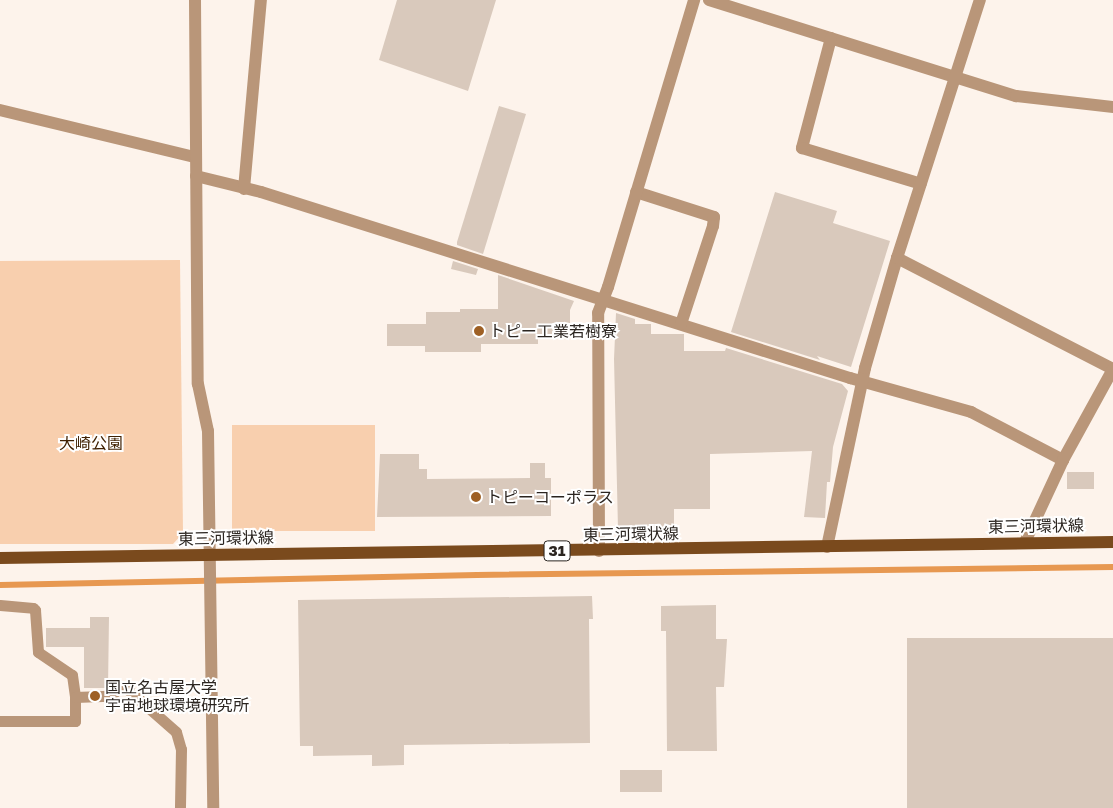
<!DOCTYPE html>
<html>
<head>
<meta charset="utf-8">
<style>
	body { margin:0 }
	#map { position:relative; width:1113px; height:808px; overflow:hidden; background:#fdf3eb; font-family:"Golos Text","Noto Sans JP",sans-serif }
	div>[style] { position:absolute }
	.green>* { inset:0; background:#f8cfae; transform-origin:0 0 }
	.stream>* { height:5.5px; margin:-2.75px; padding:0 2.75px; transform-origin:2.75px; border-radius:2.75px; background:#e79851 }
	.building>* { inset:0; background:#d9c9bc; transform-origin:0 0 }
	.service>* { height:11px; margin:-5.5px; padding:0 5.5px; transform-origin:5.5px; border-radius:5.5px; background:#b99679 }
	.minor>* { height:12px; margin:-6px; padding:0 6px; transform-origin:6px; border-radius:6px; background:#b99679 }
	.tertiary>* { height:12px; margin:-6px; padding:0 6px; transform-origin:6px; border-radius:6px; background:#b99679 }
	.primary>* { height:12px; margin:-6px; padding:0 6px; transform-origin:6px; border-radius:6px; background:#7a4a1d }
	.dots>* { width:14px; height:14px; translate:-50% -50%; box-sizing:border-box; border:2px solid #fff; border-radius:50% }
	span { translate:-50% -50%; white-space:nowrap; text-align:center; line-height:1.15; -webkit-text-stroke:4px #fff; paint-order:stroke }
	.shield-label span { padding:1px 4px; background:#fff; border:1px solid; border-radius:4px; -webkit-text-stroke-width:0 }
	.shield-label { font-size:15px; color:#2b2520; font-weight:700 }
	.poi-label { font-size:16px; color:#2b2520 }
	.left { translate:0 -50%; text-align:left }
	.park-label { font-size:16px; color:#402102 }
	.street-label { font-size:16px; color:#2b2520 }
</style>
</head>
<body>
<div id="map">
	<div class="green">
		<div style="clip-path:polygon(180px 260px,183px 533px,173px 544px,0 544px,0 261px)"></div>
		<div style="left:375px;top:425px;width:106px;height:143px;rotate:90deg"></div>
	</div>
	<div class="stream">
		<div style="left:0;top:585px;width:477px;rotate:-1.2deg"></div>
		<div style="left:477px;top:575px;width:636px;rotate:-0.72deg"></div>
	</div>
	<div class="building">
		<div style="clip-path:polygon(397px 0,496px 0,468px 91px,379px 60px)"></div>
		<div style="clip-path:polygon(499px 106px,526px 114px,483px 254px,457px 245px,457px 242px)"></div>
		<div style="clip-path:polygon(775px 192px,837px 211px,833px 223px,890px 241px,851px 367px,817px 356px,820px 360px,731px 332px)"></div>
		<div style="clip-path:polygon(453px 261px,478px 269px,476px 275px,451px 269px)"></div>
		<div style="clip-path:polygon(498px 275px,574px 301px,570px 310px,570px 338px,538px 338px,538px 344px,481px 344px,481px 352px,425px 352px,425px 346px,387px 346px,387px 324px,426px 324px,426px 312px,460px 312px,460px 309px,498px 309px)"></div>
		<div style="clip-path:polygon(616px 313px,635px 319px,635px 324px,651px 324px,651px 334px,684px 334px,684px 351px,725px 351px,726px 348px,842px 384px,848px 391px,833px 447px,830px 482px,827px 482px,825px 518px,804px 517px,812px 451px,710px 454px,710px 509px,674px 509px,674px 528px,618px 529px,614px 359px)"></div>
		<div style="clip-path:polygon(380px 454px,419px 454px,419px 469px,427px 469px,427px 479px,530px 478px,530px 463px,545px 463px,545px 478px,551px 478px,551px 516px,377px 517px)"></div>
		<div style="left:1067px;top:472px;width:27px;height:17px"></div>
		<div style="clip-path:polygon(592px 596px,593px 619px,589px 619px,590px 743px,404px 745px,404px 765px,372px 766px,372px 755px,313px 756px,313px 746px,300px 746px,298px 600px)"></div>
		<div style="clip-path:polygon(716px 605px,716px 639px,727px 639px,724px 687px,716px 687px,717px 751px,667px 751px,666px 631px,661px 631px,661px 606px)"></div>
		<div style="clip-path:polygon(90px 617px,109px 617px,108px 688px,84px 688px,84px 647px,46px 647px,46px 628px,90px 628px)"></div>
		<div style="left:907px;top:638px;width:206px;height:170px"></div>
		<div style="left:620px;top:770px;width:42px;height:22px"></div>
	</div>
	<div class="service">
		<div style="left:0;top:605px;width:33px;rotate:5deg"></div>
		<div style="left:33px;top:608px;width:3px;rotate:45deg"></div>
		<div style="left:35px;top:610px;width:42px;rotate:85.9deg"></div>
		<div style="left:38px;top:652px;width:41px;rotate:34.1deg"></div>
		<div style="left:72px;top:675px;width:22px;rotate:82deg"></div>
		<div style="left:75px;top:697px;width:24px;rotate:90deg"></div>
		<div style="left:75px;top:721px;width:75px;rotate:180deg"></div>
		<div style="left:75px;top:697px;width:34px;rotate:-2deg"></div>
		<div style="left:109px;top:696px;width:14px;rotate:-36deg"></div>
		<div style="left:120px;top:688px;width:5px;rotate:-11deg"></div>
		<div style="left:125px;top:687px;width:68px;rotate:41.4deg"></div>
		<div style="left:176px;top:732px;width:18px;rotate:74deg"></div>
		<div style="left:181px;top:749px;width:59px;rotate:91deg"></div>
	</div>
	<div class="minor">
		<div style="left:709px;top:0;width:322px;rotate:17.4deg"></div>
		<div style="left:1016px;top:96px;width:98px;rotate:6.5deg"></div>
		<div style="left:831px;top:38px;width:114px;rotate:104.8deg"></div>
		<div style="left:802px;top:148px;width:124px;rotate:16.8deg"></div>
		<div style="left:0;top:110px;width:201px;rotate:13.6deg"></div>
		<div style="left:196px;top:176px;width:67px;rotate:13.8deg"></div>
		<div style="left:261px;top:192px;width:618px;rotate:17.53deg"></div>
		<div style="left:850px;top:378px;width:126px;rotate:15.7deg"></div>
		<div style="left:971px;top:412px;width:104px;rotate:27.6deg"></div>
		<div style="left:244px;top:189px;width:190px;rotate:-84.9deg"></div>
		<div style="left:636px;top:192px;width:82px;rotate:17.8deg"></div>
		<div style="left:714px;top:217px;width:9px;rotate:96deg"></div>
		<div style="left:713px;top:226px;width:103px;rotate:108.1deg"></div>
		<div style="left:897px;top:258px;width:243px;rotate:27.2deg"></div>
		<div style="left:1025px;top:542px;width:90px;rotate:-65.1deg"></div>
		<div style="left:1063px;top:460px;width:104px;rotate:-61.2deg"></div>
		<div style="left:827px;top:547px;width:183px;rotate:-78deg"></div>
		<div style="left:865px;top:368px;width:115px;rotate:-73.8deg"></div>
		<div style="left:897px;top:258px;width:271px;rotate:-72.2deg"></div>
		<div style="left:599px;top:551px;width:238px;rotate:-90.2deg"></div>
		<div style="left:598px;top:313px;width:28px;rotate:-69deg"></div>
		<div style="left:608px;top:287px;width:300px;rotate:-73.3deg"></div>
	</div>
	<div class="tertiary">
		<div style="left:195px;top:0;width:384px;rotate:89.6deg"></div>
		<div style="left:198px;top:384px;width:48px;rotate:78deg"></div>
		<div style="left:208px;top:431px;width:377px;rotate:89.2deg"></div>
	</div>
	<div class="primary">
		<div style="left:0;top:558px;width:1113px;rotate:-0.82deg"></div>
	</div>
	<div class="dots">
		<div style="left:479px;top:331px;background:#9e6025"></div>
		<div style="left:476px;top:497px;background:#9e6025"></div>
		<div style="left:95px;top:696px;background:#9e6025"></div>
	</div>
	<div class="shield-label">
		<span style="left:557px;top:551px">31</span>
	</div>
	<div class="poi-label">
		<span class="left" style="left:489px;top:331px">トピー工業若樹寮</span>
		<span class="left" style="left:486px;top:497px">トピーコーポラス</span>
		<span class="left" style="left:105px;top:696px">国立名古屋大学<br>宇宙地球環境研究所</span>
	</div>
	<div class="park-label">
		<span style="left:91px;top:443px">大崎公園</span>
	</div>
	<div class="street-label">
		<span style="left:1036px;top:526px;rotate:-1deg">東三河環状線</span>
		<span style="left:631px;top:534px;rotate:-1deg">東三河環状線</span>
		<span style="left:226px;top:538px;rotate:-1deg">東三河環状線</span>
	</div>
</div>
</body>
</html>
